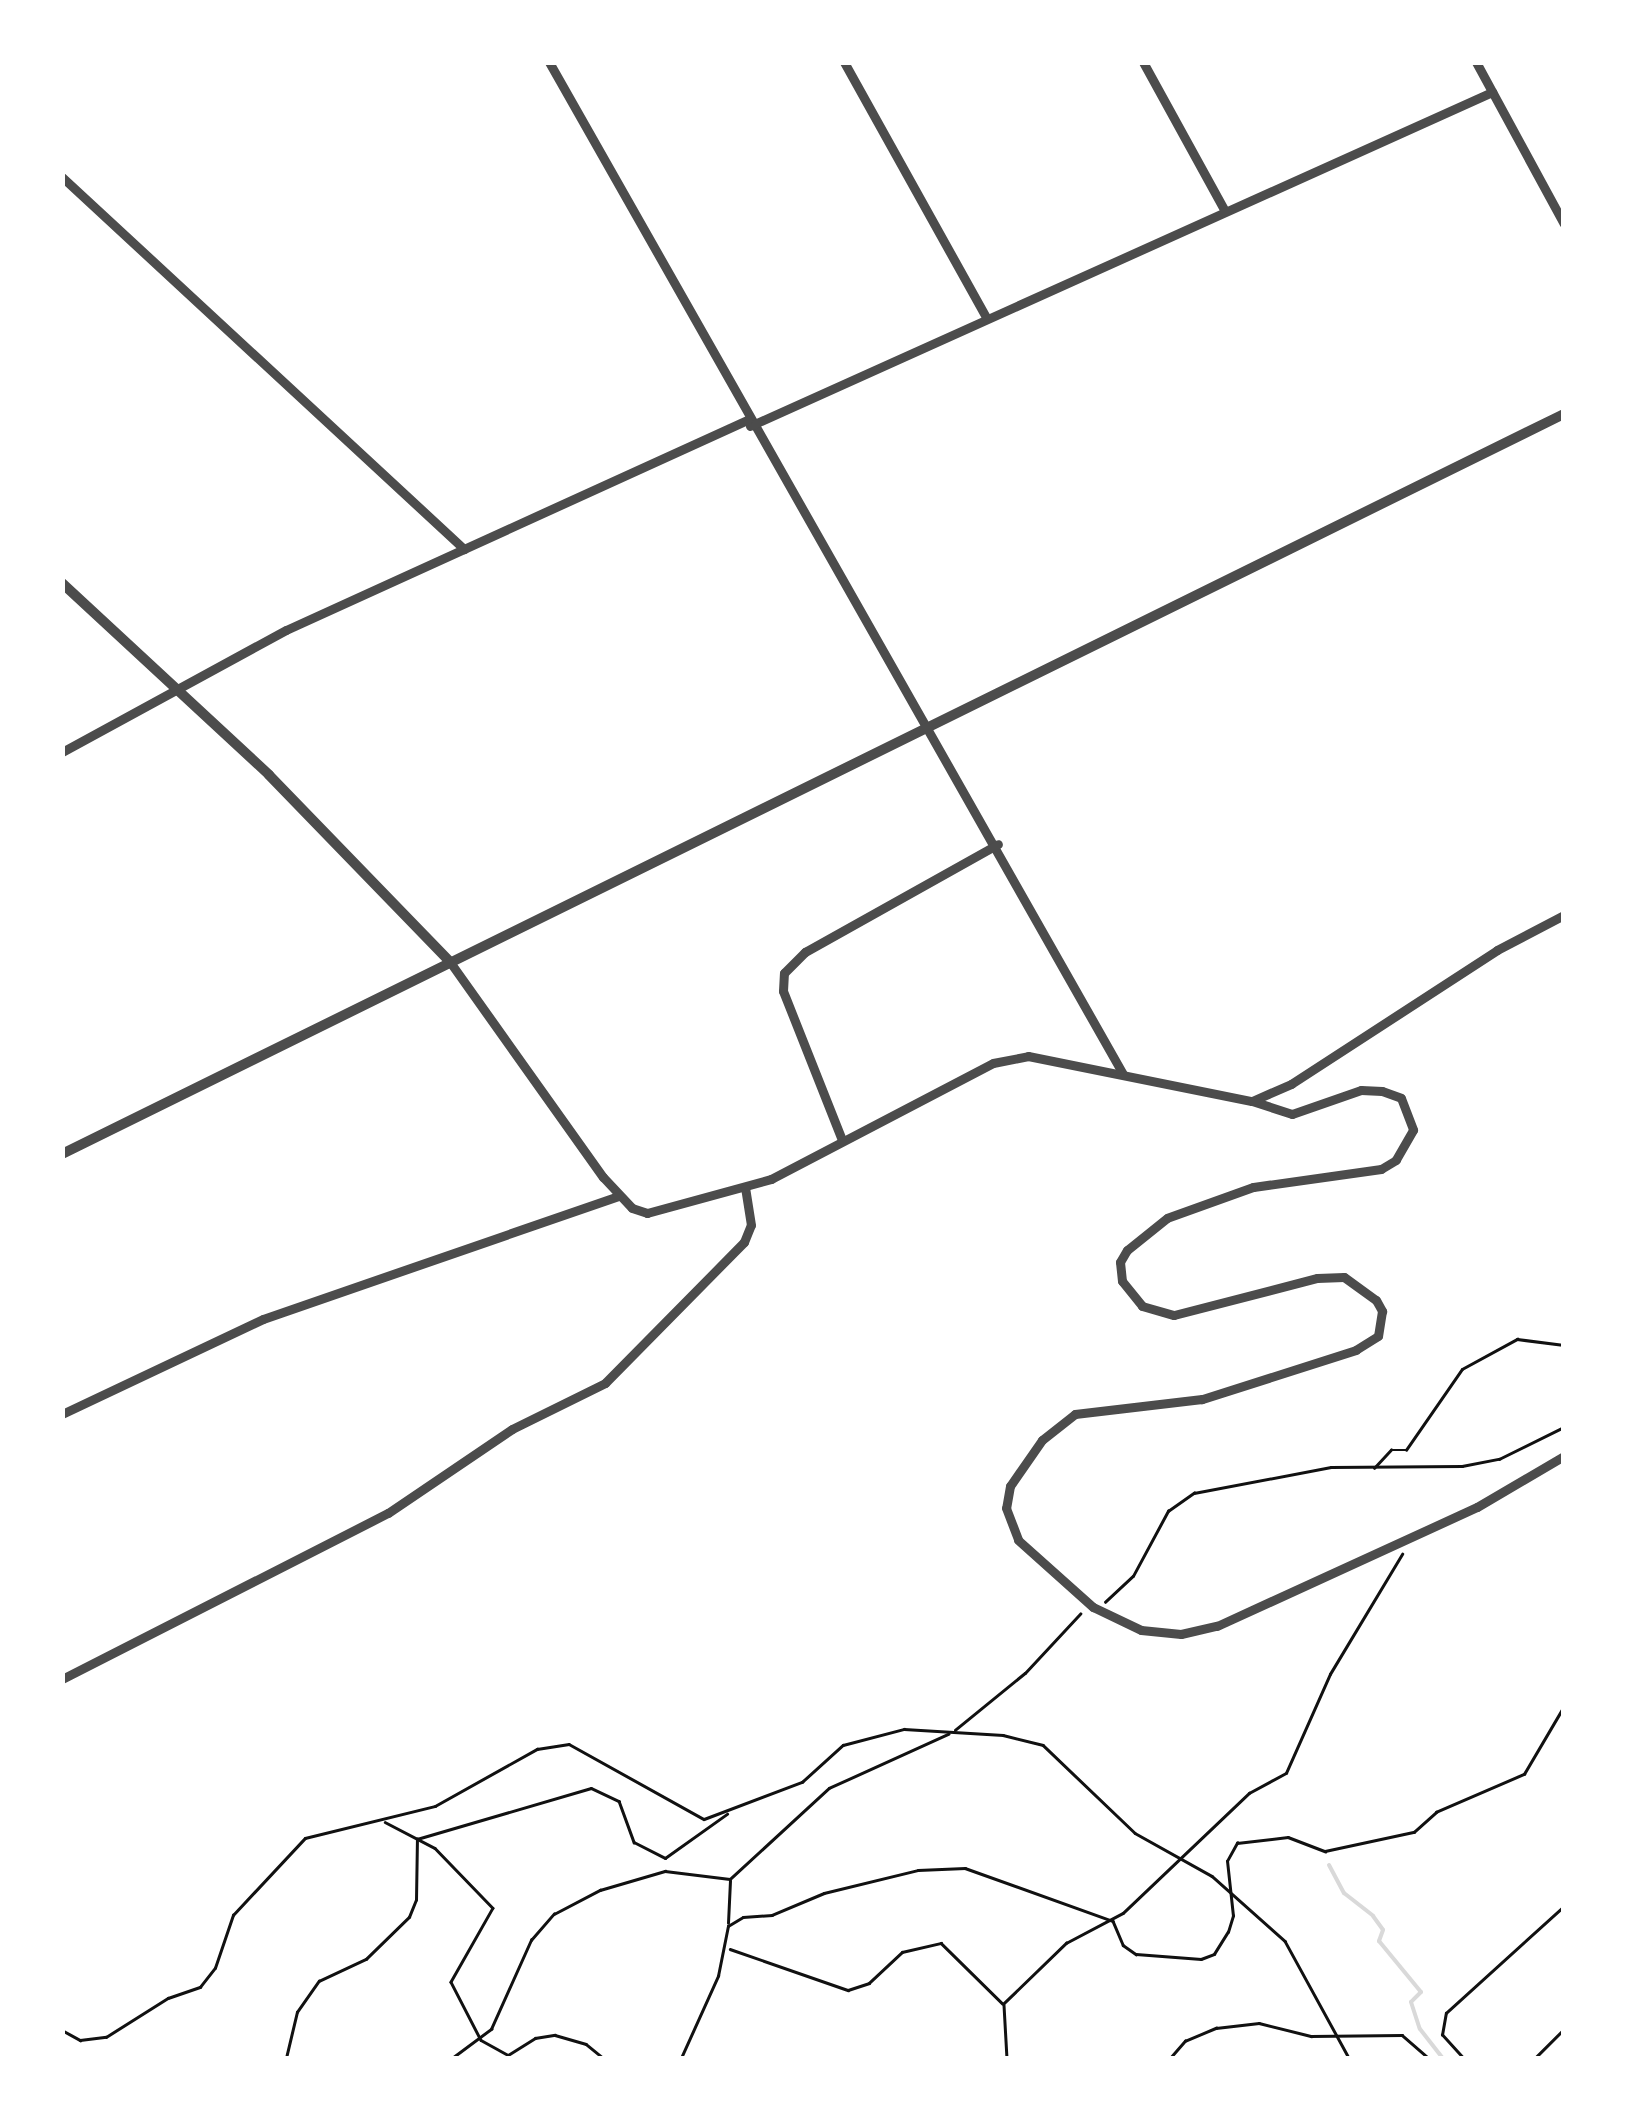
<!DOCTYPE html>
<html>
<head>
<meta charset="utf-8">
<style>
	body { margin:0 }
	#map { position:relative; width:1626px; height:2121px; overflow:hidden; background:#fff; font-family:"PT Serif",serif }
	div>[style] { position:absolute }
	.stream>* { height:4px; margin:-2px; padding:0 2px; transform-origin:2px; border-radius:2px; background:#d9d9d9 }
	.path>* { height:2.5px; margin:-1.25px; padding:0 1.25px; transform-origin:1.25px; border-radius:1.25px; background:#111 }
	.minor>* { height:9px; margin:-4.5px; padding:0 4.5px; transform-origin:4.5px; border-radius:4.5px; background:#4c4c4c }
	.tertiary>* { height:10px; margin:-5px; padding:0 5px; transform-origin:5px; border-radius:5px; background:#4c4c4c }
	span { translate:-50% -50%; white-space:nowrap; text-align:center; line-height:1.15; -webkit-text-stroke:10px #fff; paint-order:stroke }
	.frame { position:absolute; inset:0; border:65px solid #fff; pointer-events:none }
</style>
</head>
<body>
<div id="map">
	<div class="stream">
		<div style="left:1329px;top:1865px;width:32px;rotate:62deg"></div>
		<div style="left:1344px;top:1893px;width:37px;rotate:38deg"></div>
		<div style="left:1373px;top:1916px;width:17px;rotate:54deg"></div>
		<div style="left:1383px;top:1930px;width:12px;rotate:110deg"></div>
		<div style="left:1379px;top:1941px;width:66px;rotate:50.5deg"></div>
		<div style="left:1421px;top:1992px;width:14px;rotate:135deg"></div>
		<div style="left:1411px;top:2002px;width:28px;rotate:72deg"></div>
		<div style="left:1420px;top:2029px;width:37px;rotate:52deg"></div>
	</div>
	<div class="path">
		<div style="left:1374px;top:1468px;width:25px;rotate:-47deg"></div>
		<div style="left:1391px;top:1450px;width:15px"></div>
		<div style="left:1406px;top:1450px;width:98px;rotate:-55.3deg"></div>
		<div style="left:1462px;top:1369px;width:63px;rotate:-28.6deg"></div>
		<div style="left:1517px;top:1339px;width:47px;rotate:7.3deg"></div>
		<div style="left:1105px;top:1602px;width:38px;rotate:-43deg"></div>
		<div style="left:1133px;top:1576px;width:74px;rotate:-61.7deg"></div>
		<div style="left:1168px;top:1511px;width:32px;rotate:-35deg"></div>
		<div style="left:1194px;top:1493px;width:139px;rotate:-10.7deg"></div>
		<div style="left:1331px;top:1467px;width:131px;rotate:-0.4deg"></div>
		<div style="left:1462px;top:1466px;width:38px;rotate:-11deg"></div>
		<div style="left:1499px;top:1459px;width:72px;rotate:-26.2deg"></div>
		<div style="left:955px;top:1730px;width:90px;rotate:-39.2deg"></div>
		<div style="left:1025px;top:1673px;width:81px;rotate:-47deg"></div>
		<div style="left:385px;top:1822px;width:56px;rotate:27.5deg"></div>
		<div style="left:435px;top:1848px;width:83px;rotate:46deg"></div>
		<div style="left:493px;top:1908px;width:85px;rotate:119.6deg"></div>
		<div style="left:451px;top:1982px;width:65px;rotate:62.7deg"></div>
		<div style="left:481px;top:2040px;width:31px;rotate:29deg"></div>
		<div style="left:508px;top:2055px;width:32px;rotate:-32deg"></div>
		<div style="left:535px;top:2038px;width:20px;rotate:-9deg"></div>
		<div style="left:555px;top:2035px;width:32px;rotate:16deg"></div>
		<div style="left:586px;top:2044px;width:22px;rotate:39deg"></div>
		<div style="left:728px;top:1923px;width:42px;rotate:-87.3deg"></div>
		<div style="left:730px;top:1949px;width:125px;rotate:19.2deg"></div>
		<div style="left:848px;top:1990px;width:22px;rotate:-18deg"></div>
		<div style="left:869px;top:1983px;width:45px;rotate:-43.2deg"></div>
		<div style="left:902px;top:1952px;width:40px;rotate:-13deg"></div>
		<div style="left:941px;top:1943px;width:86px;rotate:44.5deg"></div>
		<div style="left:1003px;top:2004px;width:88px;rotate:-44.1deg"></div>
		<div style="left:1066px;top:1943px;width:64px;rotate:-27.8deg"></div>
		<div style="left:1123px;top:1913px;width:174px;rotate:-43.6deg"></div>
		<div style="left:1249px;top:1793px;width:42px;rotate:-28.4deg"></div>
		<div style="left:1286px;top:1773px;width:108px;rotate:-66deg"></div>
		<div style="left:1330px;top:1674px;width:140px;rotate:-59deg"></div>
		<div style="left:1004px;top:2005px;width:53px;rotate:86.8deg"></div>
		<div style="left:62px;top:2030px;width:21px;rotate:29deg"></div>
		<div style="left:80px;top:2040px;width:26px;rotate:-7deg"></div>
		<div style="left:106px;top:2037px;width:73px;rotate:-32.2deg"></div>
		<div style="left:168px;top:1998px;width:34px;rotate:-19deg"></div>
		<div style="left:200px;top:1987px;width:24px;rotate:-52deg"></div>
		<div style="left:215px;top:1968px;width:56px;rotate:-71.2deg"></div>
		<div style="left:233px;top:1915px;width:105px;rotate:-46.9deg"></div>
		<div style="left:305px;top:1838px;width:134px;rotate:-13.8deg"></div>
		<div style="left:435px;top:1806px;width:117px;rotate:-29.2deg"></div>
		<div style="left:537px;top:1749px;width:32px;rotate:-9deg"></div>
		<div style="left:569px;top:1744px;width:154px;rotate:29.1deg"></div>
		<div style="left:704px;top:1819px;width:105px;rotate:-20.7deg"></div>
		<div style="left:802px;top:1782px;width:55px;rotate:-42.1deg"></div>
		<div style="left:843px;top:1745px;width:63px;rotate:-14.7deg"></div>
		<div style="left:904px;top:1729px;width:99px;rotate:3.5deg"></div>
		<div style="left:1003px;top:1735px;width:41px;rotate:14deg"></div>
		<div style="left:1043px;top:1745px;width:127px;rotate:43.7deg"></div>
		<div style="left:1135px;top:1833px;width:88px;rotate:29.2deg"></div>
		<div style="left:1212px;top:1876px;width:98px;rotate:41.7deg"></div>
		<div style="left:1285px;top:1941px;width:133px;rotate:61.3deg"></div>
		<div style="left:286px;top:2058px;width:47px;rotate:-76.6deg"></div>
		<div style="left:297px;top:2012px;width:38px;rotate:-55deg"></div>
		<div style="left:319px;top:1981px;width:52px;rotate:-25.1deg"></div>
		<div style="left:366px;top:1959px;width:60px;rotate:-44.3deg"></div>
		<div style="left:409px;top:1917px;width:18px;rotate:-68deg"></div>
		<div style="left:416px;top:1900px;width:61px;rotate:-89.1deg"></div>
		<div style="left:417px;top:1839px;width:181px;rotate:-16.3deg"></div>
		<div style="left:591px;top:1788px;width:31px;rotate:25deg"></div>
		<div style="left:619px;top:1801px;width:44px;rotate:69.9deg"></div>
		<div style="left:634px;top:1842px;width:35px;rotate:27deg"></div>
		<div style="left:665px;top:1858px;width:76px;rotate:-35.4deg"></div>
		<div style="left:452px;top:2058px;width:49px;rotate:-36.6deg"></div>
		<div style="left:491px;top:2029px;width:98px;rotate:-65.8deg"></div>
		<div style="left:531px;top:1940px;width:35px;rotate:-49deg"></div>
		<div style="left:554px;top:1914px;width:52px;rotate:-27.6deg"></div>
		<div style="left:600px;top:1890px;width:68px;rotate:-16.3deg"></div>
		<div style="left:665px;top:1871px;width:65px;rotate:7deg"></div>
		<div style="left:730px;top:1879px;width:134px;rotate:-42.6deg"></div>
		<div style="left:829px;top:1788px;width:131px;rotate:-24.4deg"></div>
		<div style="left:681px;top:2058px;width:90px;rotate:-65.7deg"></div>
		<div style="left:718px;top:1976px;width:51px;rotate:-78.7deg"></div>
		<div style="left:728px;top:1926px;width:17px;rotate:-31deg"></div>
		<div style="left:743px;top:1917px;width:29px;rotate:-4deg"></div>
		<div style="left:772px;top:1915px;width:56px;rotate:-22.9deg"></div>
		<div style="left:824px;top:1893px;width:97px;rotate:-13.7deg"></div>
		<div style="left:918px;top:1870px;width:47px;rotate:-2.4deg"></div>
		<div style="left:965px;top:1868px;width:157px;rotate:19.7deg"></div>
		<div style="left:1113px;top:1921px;width:26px;rotate:67deg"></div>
		<div style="left:1123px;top:1945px;width:16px;rotate:35deg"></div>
		<div style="left:1136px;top:1954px;width:65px;rotate:4.4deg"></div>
		<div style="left:1201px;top:1959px;width:14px;rotate:-21deg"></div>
		<div style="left:1214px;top:1954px;width:26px;rotate:-58deg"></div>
		<div style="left:1228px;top:1932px;width:17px;rotate:-73deg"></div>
		<div style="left:1233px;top:1916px;width:55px;rotate:-96.2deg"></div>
		<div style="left:1227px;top:1861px;width:21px;rotate:-61deg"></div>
		<div style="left:1237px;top:1843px;width:51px;rotate:-6.7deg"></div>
		<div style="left:1288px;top:1837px;width:40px;rotate:21deg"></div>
		<div style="left:1325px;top:1851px;width:91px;rotate:-12.1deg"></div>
		<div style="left:1414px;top:1832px;width:30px;rotate:-42deg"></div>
		<div style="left:1436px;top:1812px;width:96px;rotate:-23.4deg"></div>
		<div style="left:1524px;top:1774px;width:79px;rotate:-59.5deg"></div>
		<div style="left:1170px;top:2058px;width:23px;rotate:-49deg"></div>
		<div style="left:1185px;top:2041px;width:34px;rotate:-23deg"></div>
		<div style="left:1216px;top:2028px;width:43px;rotate:-6.6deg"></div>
		<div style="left:1259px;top:2023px;width:54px;rotate:14deg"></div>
		<div style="left:1311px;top:2036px;width:91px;rotate:-0.6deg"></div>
		<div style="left:1402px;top:2035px;width:35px;rotate:41deg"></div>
		<div style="left:1463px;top:2058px;width:31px;rotate:-132deg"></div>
		<div style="left:1442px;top:2035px;width:22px;rotate:-80deg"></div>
		<div style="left:1446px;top:2013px;width:159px;rotate:-42.2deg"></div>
		<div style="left:1535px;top:2058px;width:41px;rotate:-45deg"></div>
	</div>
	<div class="minor">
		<div style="left:549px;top:62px;width:1163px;rotate:60.44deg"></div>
		<div style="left:844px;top:62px;width:292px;rotate:60.9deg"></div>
		<div style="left:1143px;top:62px;width:170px;rotate:61.2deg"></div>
		<div style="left:1476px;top:62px;width:184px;rotate:61.5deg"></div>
		<div style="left:62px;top:177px;width:548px;rotate:42.78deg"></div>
		<div style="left:750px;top:426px;width:814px;rotate:-24.23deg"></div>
		<div style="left:62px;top:752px;width:255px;rotate:-28.6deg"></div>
		<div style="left:286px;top:630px;width:507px;rotate:-24.49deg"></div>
		<div style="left:450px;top:962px;width:264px;rotate:54.6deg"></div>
		<div style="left:603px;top:1177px;width:42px;rotate:46.9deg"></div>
		<div style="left:632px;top:1208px;width:16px;rotate:18deg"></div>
		<div style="left:647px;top:1213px;width:129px;rotate:-15.3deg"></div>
		<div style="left:771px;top:1179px;width:250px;rotate:-27.6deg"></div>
		<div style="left:993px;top:1063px;width:36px;rotate:-11deg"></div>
		<div style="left:1028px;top:1056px;width:228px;rotate:11.4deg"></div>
		<div style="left:1252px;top:1101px;width:43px;rotate:-23.6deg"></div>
		<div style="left:1291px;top:1084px;width:246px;rotate:-33deg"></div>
		<div style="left:1497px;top:950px;width:76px;rotate:-27.6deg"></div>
		<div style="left:1252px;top:1101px;width:42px;rotate:18deg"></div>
		<div style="left:1292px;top:1114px;width:73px;rotate:-19.2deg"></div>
		<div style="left:1361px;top:1090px;width:21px;rotate:3deg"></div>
		<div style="left:1382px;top:1091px;width:20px;rotate:20deg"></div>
		<div style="left:1401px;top:1098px;width:34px;rotate:69deg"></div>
		<div style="left:1413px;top:1130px;width:34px;rotate:120deg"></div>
		<div style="left:1396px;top:1160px;width:17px;rotate:149deg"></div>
		<div style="left:1381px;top:1169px;width:129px;rotate:172deg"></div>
		<div style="left:1253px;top:1187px;width:91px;rotate:160.2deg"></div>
		<div style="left:1167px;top:1218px;width:51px;rotate:141.3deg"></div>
		<div style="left:1127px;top:1250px;width:14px;rotate:120deg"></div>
		<div style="left:1120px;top:1262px;width:19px;rotate:84deg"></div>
		<div style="left:1122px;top:1281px;width:32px;rotate:51deg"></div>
		<div style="left:1142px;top:1306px;width:33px;rotate:16deg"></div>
		<div style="left:1174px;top:1315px;width:148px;rotate:-14.5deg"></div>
		<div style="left:1317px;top:1278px;width:27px;rotate:-2deg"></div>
		<div style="left:1344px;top:1277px;width:39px;rotate:36deg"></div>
		<div style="left:1376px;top:1300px;width:13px;rotate:61deg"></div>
		<div style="left:1382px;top:1311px;width:25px;rotate:99deg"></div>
		<div style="left:1378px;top:1336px;width:26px;rotate:148deg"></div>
		<div style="left:1356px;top:1350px;width:162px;rotate:162.3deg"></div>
		<div style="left:1202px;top:1399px;width:128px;rotate:173.3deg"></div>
		<div style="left:1075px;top:1414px;width:42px;rotate:141.8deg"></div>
		<div style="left:1042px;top:1440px;width:56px;rotate:124.8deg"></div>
		<div style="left:1010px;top:1486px;width:22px;rotate:100deg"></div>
		<div style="left:1006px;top:1508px;width:34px;rotate:69deg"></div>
		<div style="left:1018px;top:1540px;width:101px;rotate:41.8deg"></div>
		<div style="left:1093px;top:1607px;width:53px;rotate:25.6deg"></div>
		<div style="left:1141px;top:1630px;width:40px;rotate:5.7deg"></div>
		<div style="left:1181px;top:1634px;width:37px;rotate:-13deg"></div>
		<div style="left:1217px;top:1626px;width:286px;rotate:-24.6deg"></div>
		<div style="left:1477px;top:1507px;width:101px;rotate:-30.4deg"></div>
		<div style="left:842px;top:1140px;width:160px;rotate:-111.6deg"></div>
		<div style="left:783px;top:991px;width:18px;rotate:-87deg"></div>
		<div style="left:784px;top:973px;width:30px;rotate:-45deg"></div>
		<div style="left:805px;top:952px;width:221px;rotate:-29.2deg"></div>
		<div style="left:62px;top:1414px;width:222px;rotate:-25.3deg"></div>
		<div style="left:263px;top:1319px;width:377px;rotate:-19.1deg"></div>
		<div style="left:62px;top:1679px;width:366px;rotate:-27deg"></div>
		<div style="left:388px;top:1513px;width:150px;rotate:-34.1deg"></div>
		<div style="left:512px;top:1429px;width:104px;rotate:-26.3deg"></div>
		<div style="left:605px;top:1383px;width:198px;rotate:-45.4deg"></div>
		<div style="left:744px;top:1242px;width:18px;rotate:-68deg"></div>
		<div style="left:751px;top:1225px;width:37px;rotate:-99deg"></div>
	</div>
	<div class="tertiary">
		<div style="left:62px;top:583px;width:282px;rotate:42.8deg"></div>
		<div style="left:269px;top:775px;width:260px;rotate:45.9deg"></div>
		<div style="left:62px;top:1154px;width:1674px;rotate:-26.23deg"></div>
	</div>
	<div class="frame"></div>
</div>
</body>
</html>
